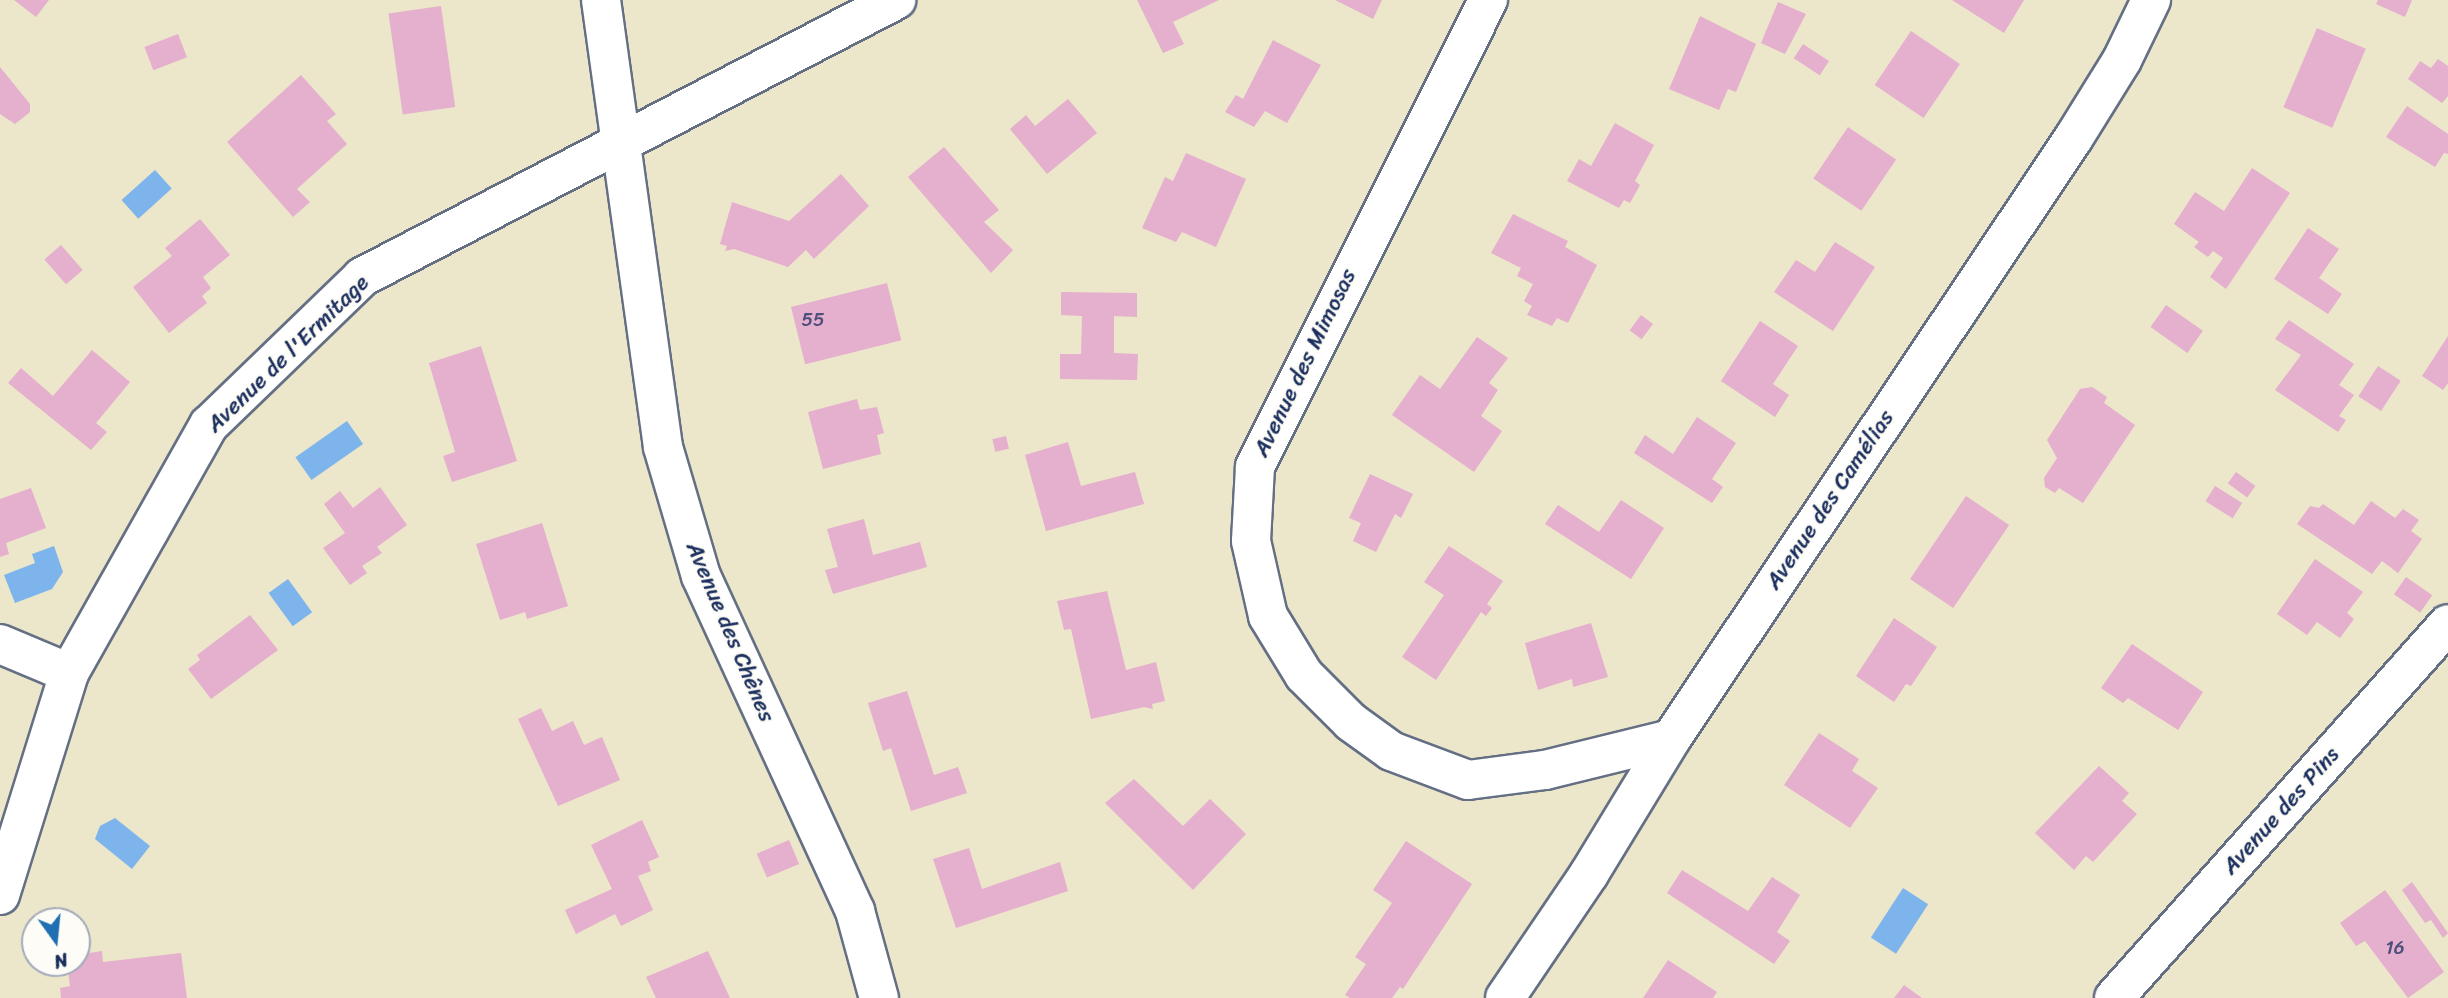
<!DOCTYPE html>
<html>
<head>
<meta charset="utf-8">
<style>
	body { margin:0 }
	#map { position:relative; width:2448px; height:998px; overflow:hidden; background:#ece6ca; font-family:Sriracha,sans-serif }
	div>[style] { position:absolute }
	.water>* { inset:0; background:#7db4ec; transform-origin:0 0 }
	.building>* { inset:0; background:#e5afce; transform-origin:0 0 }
	.roads { filter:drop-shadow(2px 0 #646f84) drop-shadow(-2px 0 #646f84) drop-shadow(0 2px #646f84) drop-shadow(0 -2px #646f84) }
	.minor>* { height:38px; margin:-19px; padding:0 19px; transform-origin:19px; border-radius:19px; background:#fff }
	span { translate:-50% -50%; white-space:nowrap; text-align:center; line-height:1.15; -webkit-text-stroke:5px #fdfcf7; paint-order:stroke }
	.number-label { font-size:19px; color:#4e4f7a }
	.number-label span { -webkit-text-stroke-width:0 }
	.street-label { font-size:23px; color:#1b2f5e }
	.north { position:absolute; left:21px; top:907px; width:70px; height:70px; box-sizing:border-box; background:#fdfcf7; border:2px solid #a3aaba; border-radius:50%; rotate:165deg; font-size:19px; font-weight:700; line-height:28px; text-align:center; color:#1b2f5e }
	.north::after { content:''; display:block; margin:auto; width:24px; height:32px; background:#1f6fb2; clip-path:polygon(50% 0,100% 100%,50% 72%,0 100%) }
</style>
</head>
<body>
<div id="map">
	<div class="water">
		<div style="left:155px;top:170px;width:25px;height:45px;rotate:48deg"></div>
		<div style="left:347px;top:421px;width:28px;height:63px;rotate:55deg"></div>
		<div style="clip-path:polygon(54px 546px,63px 572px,52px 589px,15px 603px,4px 575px,35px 563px,32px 554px)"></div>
		<div style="left:288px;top:579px;width:41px;height:24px;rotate:54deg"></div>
		<div style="clip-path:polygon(115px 818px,150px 846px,132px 869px,95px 839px,100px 826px)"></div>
		<div style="left:1903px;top:888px;width:30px;height:59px;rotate:33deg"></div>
	</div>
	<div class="building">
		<div style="clip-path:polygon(14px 0,49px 0,36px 17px)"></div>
		<div style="clip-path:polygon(1137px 0,1219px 0,1173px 22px,1184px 44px,1163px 53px)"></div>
		<div style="clip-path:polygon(1335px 0,1382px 0,1373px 19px)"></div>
		<div style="clip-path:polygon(1952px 0,2024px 0,2004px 33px)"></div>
		<div style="clip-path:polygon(2378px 0,2412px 0,2405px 17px,2376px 4px)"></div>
		<div style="clip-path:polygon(1778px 2px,1806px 14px,1785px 54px,1761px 43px)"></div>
		<div style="left:441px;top:6px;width:102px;height:53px;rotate:82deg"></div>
		<div style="clip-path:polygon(1700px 16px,1756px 44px,1736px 92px,1728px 89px,1719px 110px,1669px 89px)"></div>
		<div style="left:2317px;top:28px;width:53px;height:86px;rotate:23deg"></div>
		<div style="left:1911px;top:31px;width:59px;height:65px;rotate:34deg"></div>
		<div style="left:178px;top:34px;width:25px;height:36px;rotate:69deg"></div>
		<div style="clip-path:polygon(1273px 40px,1321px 65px,1287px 123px,1265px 111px,1254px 127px,1225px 112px,1236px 95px,1243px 99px)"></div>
		<div style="left:1803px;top:44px;width:31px;height:17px;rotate:33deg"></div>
		<div style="clip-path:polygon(2438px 59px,2448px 66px,2448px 96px,2442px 103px,2408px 79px,2420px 61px,2431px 68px)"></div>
		<div style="clip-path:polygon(0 67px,30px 104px,30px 112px,15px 124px,0 114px)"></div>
		<div style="clip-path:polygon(301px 75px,336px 114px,327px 121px,347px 144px,297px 189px,310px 202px,293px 217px,227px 142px)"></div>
		<div style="clip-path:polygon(1068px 99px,1097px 133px,1047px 174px,1010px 129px,1026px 115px,1035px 126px)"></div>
		<div style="clip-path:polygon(2407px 106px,2448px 134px,2448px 154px,2444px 153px,2435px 167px,2386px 137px)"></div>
		<div style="clip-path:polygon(1615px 123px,1654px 145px,1635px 181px,1640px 185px,1630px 203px,1624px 200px,1619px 208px,1567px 181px,1579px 159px,1591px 166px)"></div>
		<div style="left:1848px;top:127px;width:58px;height:62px;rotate:34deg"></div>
		<div style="clip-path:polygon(944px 147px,999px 210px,984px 222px,1013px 250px,991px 273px,908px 177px)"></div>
		<div style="clip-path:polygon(1186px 153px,1246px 179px,1216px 247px,1182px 232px,1176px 242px,1142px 228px,1165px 177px,1173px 181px)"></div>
		<div style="clip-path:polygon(2252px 168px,2290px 193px,2226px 289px,2210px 277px,2223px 258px,2213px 251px,2208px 257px,2194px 247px,2199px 242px,2174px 224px,2195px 192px,2224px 211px)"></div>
		<div style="clip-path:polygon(841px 174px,869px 206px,814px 259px,806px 250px,788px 267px,734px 249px,725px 251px,727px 246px,720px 244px,732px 202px,789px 221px)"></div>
		<div style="clip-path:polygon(1513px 214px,1568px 241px,1565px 247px,1597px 265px,1568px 323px,1557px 318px,1552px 326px,1527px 315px,1532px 306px,1524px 301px,1533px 284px,1517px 276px,1521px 268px,1491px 253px)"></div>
		<div style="clip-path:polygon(200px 219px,230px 255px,203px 277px,211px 288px,202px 296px,207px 303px,169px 333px,133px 287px,172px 256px,165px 248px)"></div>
		<div style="clip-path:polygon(2308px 228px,2339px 249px,2319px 278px,2342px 294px,2328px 314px,2274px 279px)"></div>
		<div style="clip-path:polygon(1835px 242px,1875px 267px,1833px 331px,1774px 292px,1796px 260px,1815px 272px)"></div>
		<div style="left:61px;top:245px;width:33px;height:22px;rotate:49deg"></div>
		<div style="left:887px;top:283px;width:59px;height:99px;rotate:76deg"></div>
		<div style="clip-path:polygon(1061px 292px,1137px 293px,1137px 317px,1114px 316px,1114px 353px,1138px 354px,1137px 380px,1060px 379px,1060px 354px,1081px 354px,1082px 316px,1061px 315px)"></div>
		<div style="left:2166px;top:305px;width:45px;height:27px;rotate:35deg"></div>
		<div style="left:1641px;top:315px;width:15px;height:19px;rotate:37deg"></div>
		<div style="clip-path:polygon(2289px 320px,2354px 364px,2339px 385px,2354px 395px,2339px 416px,2346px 420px,2338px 432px,2275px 390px,2301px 355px,2275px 339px)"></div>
		<div style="clip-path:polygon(1760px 321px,1798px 346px,1773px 384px,1789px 395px,1775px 417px,1721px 381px)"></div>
		<div style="clip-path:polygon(2448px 336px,2448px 383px,2443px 390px,2422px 376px)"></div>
		<div style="clip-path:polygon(1477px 337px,1508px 358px,1489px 383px,1498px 390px,1481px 416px,1502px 431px,1474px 472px,1392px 415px,1420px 375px,1440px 389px)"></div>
		<div style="clip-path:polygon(481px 346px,517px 461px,452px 482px,443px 456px,455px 452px,429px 363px)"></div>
		<div style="clip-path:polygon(92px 350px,130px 382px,96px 423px,107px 432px,91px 450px,8px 383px,21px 368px,53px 396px)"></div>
		<div style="left:2378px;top:366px;width:27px;height:36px;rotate:33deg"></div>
		<div style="clip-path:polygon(2092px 387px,2107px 397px,2104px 403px,2135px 425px,2083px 503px,2059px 488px,2055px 493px,2045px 487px,2044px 478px,2057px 458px,2047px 440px,2080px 389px)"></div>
		<div style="clip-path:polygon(857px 399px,860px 410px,877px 407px,884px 433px,877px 435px,881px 454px,823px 469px,808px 412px)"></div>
		<div style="clip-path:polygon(1697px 417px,1736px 443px,1712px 479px,1723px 487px,1712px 503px,1634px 453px,1645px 435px,1673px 454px)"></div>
		<div style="left:1006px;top:436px;width:13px;height:14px;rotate:77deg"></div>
		<div style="clip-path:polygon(1068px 442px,1081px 486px,1135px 472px,1144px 504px,1046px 531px,1025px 455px)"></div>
		<div style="left:2236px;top:472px;width:24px;height:14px;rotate:36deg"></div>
		<div style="clip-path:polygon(1370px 474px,1413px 494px,1401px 518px,1395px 514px,1376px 552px,1353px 541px,1361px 523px,1349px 518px)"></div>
		<div style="left:2215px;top:486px;width:32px;height:18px;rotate:32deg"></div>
		<div style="clip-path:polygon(380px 487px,407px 525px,377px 547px,382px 553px,362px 566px,367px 573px,350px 585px,323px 548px,345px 533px,324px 504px,340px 491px,353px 508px)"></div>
		<div style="clip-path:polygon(31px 488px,46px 528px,6px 543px,9px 554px,0 557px,0 499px)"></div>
		<div style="left:1966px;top:496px;width:52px;height:100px;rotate:34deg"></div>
		<div style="clip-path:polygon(1621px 500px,1664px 528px,1631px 579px,1545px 524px,1558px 505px,1599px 532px)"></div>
		<div style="clip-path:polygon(2371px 501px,2395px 518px,2403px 509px,2419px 520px,2411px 531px,2422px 539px,2398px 573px,2382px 561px,2372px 574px,2297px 524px,2310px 506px,2319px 508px,2323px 504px,2354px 525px)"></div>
		<div style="clip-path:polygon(864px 519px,873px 555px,920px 542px,927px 567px,833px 594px,825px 570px,838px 567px,827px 529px)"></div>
		<div style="clip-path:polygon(542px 523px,568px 606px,527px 619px,525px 612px,500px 620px,476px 544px)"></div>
		<div style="clip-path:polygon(1449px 546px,1503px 581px,1487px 604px,1492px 608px,1486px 616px,1481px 612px,1436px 680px,1402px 657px,1444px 595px,1424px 582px)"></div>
		<div style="clip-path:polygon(2315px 559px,2363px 592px,2347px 613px,2354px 619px,2340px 638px,2317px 622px,2307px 635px,2277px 614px)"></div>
		<div style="left:2406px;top:577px;width:32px;height:21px;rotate:35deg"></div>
		<div style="clip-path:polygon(1107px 591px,1126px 670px,1156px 662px,1165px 701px,1152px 704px,1153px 709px,1144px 707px,1091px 719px,1071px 629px,1064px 630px,1057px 601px)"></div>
		<div style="clip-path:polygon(250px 615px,278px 650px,211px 699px,188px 669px,200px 660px,197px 655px)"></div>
		<div style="clip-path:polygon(1894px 618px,1937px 647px,1911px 686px,1906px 684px,1894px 702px,1856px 676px)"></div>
		<div style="clip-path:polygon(1591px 623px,1608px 677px,1573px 687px,1572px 679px,1538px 690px,1525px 643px)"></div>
		<div style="clip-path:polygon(2132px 644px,2203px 692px,2178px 730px,2128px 698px,2123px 703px,2101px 688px)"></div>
		<div style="clip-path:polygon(907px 691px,934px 775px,958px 767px,967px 793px,911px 811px,891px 748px,883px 751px,868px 703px)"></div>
		<div style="clip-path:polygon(541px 708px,552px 731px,573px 721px,584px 745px,602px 737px,620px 780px,558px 806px,518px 719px)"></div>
		<div style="clip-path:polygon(1819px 733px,1859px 759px,1852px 771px,1878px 788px,1850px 828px,1784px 785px)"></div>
		<div style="clip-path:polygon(2099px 766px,2129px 793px,2122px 801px,2137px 814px,2093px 862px,2086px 856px,2074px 870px,2035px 833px)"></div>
		<div style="clip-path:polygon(1134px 779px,1183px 826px,1210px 799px,1246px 834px,1193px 890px,1105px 803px)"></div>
		<div style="clip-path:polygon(642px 820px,659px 857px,648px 862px,651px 871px,638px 876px,653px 910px,621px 926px,615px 914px,576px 934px,565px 910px,612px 889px,591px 845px)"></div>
		<div style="left:789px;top:840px;width:26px;height:35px;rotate:67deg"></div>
		<div style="clip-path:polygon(1406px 841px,1472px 884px,1403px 989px,1400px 987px,1392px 998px,1350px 998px,1345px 995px,1366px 964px,1355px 957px,1392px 903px,1373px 890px)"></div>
		<div style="clip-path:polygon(969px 848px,982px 889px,1060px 862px,1068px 891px,956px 928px,933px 859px)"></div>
		<div style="clip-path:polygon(1682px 870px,1748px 911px,1772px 877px,1800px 895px,1777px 932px,1790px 941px,1774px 964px,1667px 893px)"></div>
		<div style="clip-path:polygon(2412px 882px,2448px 933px,2443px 938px,2431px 920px,2425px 923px,2402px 890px)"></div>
		<div style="clip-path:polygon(2385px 890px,2444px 972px,2408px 998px,2365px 941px,2356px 946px,2340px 923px)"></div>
		<div style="clip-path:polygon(102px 951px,103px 962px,181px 953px,187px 998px,61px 998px,60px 988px,70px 986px,67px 963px,77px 963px,77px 955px)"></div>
		<div style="clip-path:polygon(708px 951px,730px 998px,656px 998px,646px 977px)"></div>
		<div style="clip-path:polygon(1668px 960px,1717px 992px,1713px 998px,1643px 998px)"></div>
		<div style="clip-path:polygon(1904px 985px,1922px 998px,1894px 998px)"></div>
	</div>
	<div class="roads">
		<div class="minor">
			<div style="left:601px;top:0;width:451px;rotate:82.1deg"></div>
			<div style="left:663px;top:447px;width:134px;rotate:73.6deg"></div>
			<div style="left:701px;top:576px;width:369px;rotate:65.3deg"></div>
			<div style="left:855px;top:911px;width:90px;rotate:74.6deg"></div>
			<div style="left:1488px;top:0;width:522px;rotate:116.52deg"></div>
			<div style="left:1255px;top:467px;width:74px;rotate:93.1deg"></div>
			<div style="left:1251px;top:541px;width:77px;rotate:77.2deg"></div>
			<div style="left:1268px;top:616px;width:69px;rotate:58.6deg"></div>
			<div style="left:1304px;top:675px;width:66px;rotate:45deg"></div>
			<div style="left:1351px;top:722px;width:49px;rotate:35.9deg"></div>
			<div style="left:1391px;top:751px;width:82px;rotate:20.6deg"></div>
			<div style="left:1468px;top:780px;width:78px;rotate:-7.4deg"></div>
			<div style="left:1545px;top:770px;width:130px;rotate:-13.8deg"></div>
			<div style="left:0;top:644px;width:75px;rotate:22.8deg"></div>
			<div style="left:0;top:895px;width:232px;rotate:-72.7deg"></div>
			<div style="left:69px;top:673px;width:285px;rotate:-60.6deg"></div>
			<div style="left:209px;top:425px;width:213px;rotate:-44deg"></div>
			<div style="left:362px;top:277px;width:602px;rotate:-27.42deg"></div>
			<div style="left:1505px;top:998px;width:150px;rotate:-55.9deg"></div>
			<div style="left:1589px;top:874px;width:158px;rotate:-58.7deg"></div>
			<div style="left:1671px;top:739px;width:722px;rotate:-56.18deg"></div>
			<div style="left:2073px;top:139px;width:93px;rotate:-58.2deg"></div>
			<div style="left:2122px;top:60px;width:67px;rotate:-64.2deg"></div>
			<div style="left:2114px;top:998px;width:501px;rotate:-48.23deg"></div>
		</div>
	</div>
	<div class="number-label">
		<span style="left:813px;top:320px">55</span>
		<span style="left:2395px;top:948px">16</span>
	</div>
	<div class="street-label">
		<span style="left:288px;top:354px;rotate:-44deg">Avenue de l'Ermitage</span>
		<span style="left:1305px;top:363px;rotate:-64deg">Avenue des Mimosas</span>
		<span style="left:1830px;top:500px;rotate:-56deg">Avenue des Camélias</span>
		<span style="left:730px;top:632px;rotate:67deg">Avenue des Chênes</span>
		<span style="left:2281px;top:811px;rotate:-48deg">Avenue des Pins</span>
	</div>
	<div class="north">N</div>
</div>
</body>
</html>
